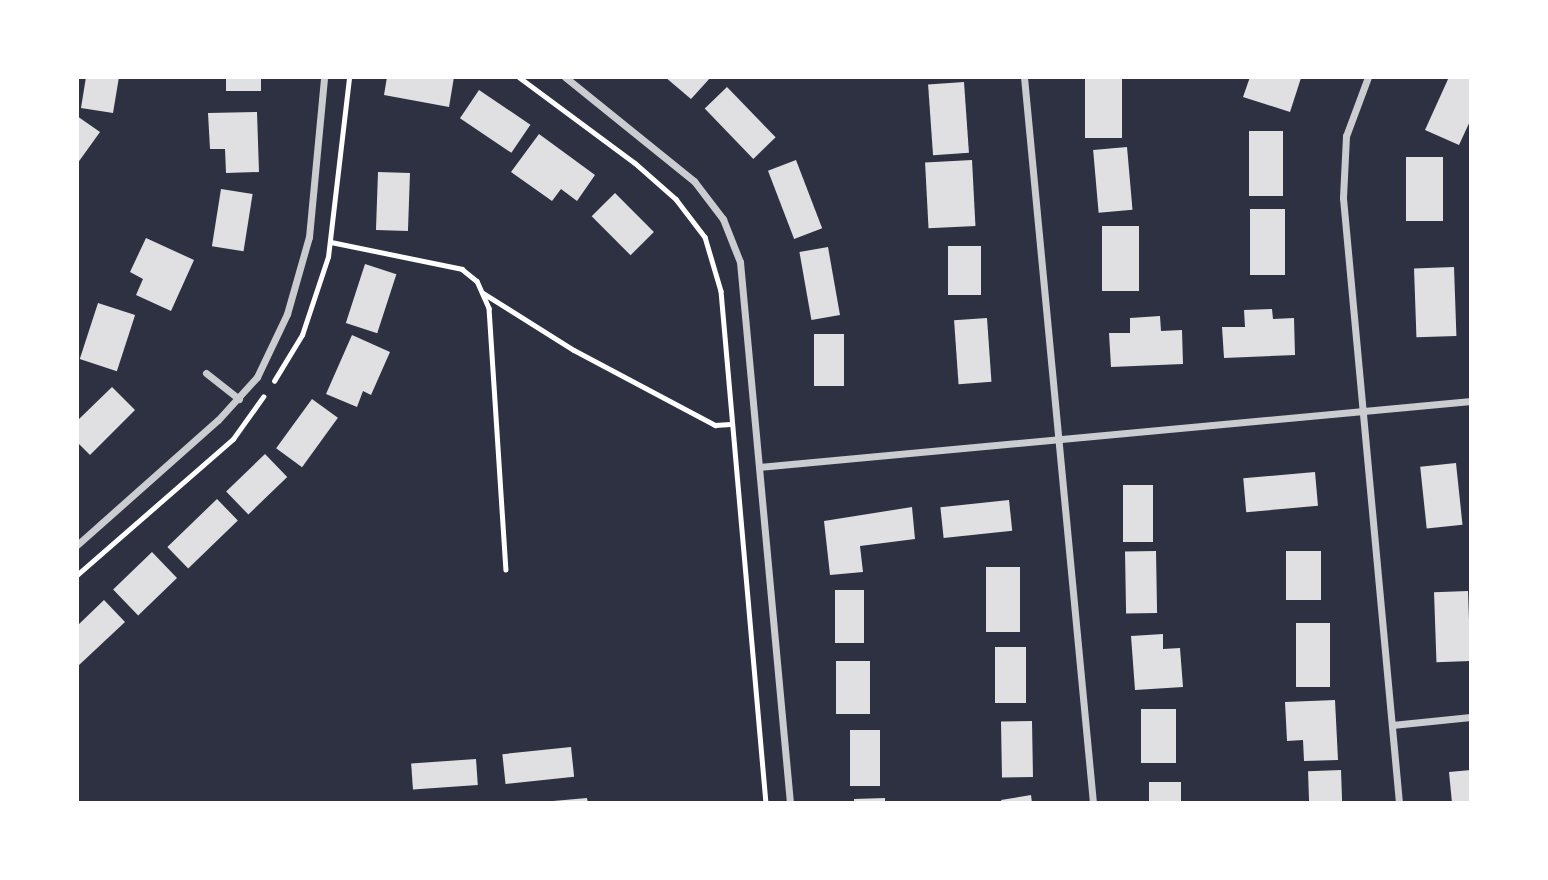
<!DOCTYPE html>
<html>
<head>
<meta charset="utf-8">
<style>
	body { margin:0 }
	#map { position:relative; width:1548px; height:880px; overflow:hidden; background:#2d3142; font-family:Raleway,sans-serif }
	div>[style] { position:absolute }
	.building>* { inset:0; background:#e0e0e3; transform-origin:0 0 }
	.path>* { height:4.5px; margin:-2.25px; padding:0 2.25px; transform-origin:2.25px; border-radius:2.25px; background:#fff }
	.minor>* { height:7px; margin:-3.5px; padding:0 3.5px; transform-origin:3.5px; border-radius:3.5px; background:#caccd0 }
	span { translate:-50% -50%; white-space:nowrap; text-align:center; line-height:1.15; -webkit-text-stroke:5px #fff; paint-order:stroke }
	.frame { position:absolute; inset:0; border:79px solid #fff; pointer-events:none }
</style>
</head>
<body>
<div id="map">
	<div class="building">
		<div style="clip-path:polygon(86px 77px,119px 77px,113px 113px,81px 108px)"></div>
		<div style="left:226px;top:77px;width:35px;height:14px"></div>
		<div style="clip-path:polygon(387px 77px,454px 77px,449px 107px,384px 95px)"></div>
		<div style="clip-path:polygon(665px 77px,711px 77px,691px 99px)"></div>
		<div style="left:1085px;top:77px;width:37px;height:61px"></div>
		<div style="clip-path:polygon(1250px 77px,1301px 78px,1290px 112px,1243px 97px)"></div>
		<div style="clip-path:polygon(1449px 77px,1471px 77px,1471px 119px,1459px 145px,1425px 130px)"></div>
		<div style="left:964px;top:82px;width:71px;height:36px;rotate:86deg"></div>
		<div style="left:727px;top:87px;width:70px;height:31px;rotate:46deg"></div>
		<div style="left:479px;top:90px;width:62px;height:34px;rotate:34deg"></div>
		<div style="clip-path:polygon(257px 112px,259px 172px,226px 173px,225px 149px,210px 149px,208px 113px)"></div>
		<div style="clip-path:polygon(77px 116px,100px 132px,77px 164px)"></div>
		<div style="left:1249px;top:131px;width:34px;height:65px"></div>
		<div style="clip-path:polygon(539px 134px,595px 175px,577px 201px,561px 189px,552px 201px,511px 172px)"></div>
		<div style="left:1127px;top:147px;width:63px;height:34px;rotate:85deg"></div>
		<div style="left:1406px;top:157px;width:37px;height:64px"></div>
		<div style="left:796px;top:160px;width:73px;height:30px;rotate:69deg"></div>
		<div style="left:972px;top:160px;width:66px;height:47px;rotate:87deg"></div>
		<div style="left:378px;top:172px;width:32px;height:58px;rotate:2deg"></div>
		<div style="left:221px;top:189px;width:32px;height:58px;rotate:9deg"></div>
		<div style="left:615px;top:193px;width:55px;height:33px;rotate:45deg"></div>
		<div style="left:1250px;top:209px;width:35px;height:66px"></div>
		<div style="left:1102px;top:226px;width:37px;height:65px"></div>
		<div style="clip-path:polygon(146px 238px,194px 260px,171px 311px,136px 295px,143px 279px,130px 272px)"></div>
		<div style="left:948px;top:246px;width:33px;height:49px"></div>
		<div style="left:828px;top:247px;width:69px;height:29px;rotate:80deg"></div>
		<div style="left:365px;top:264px;width:33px;height:62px;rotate:18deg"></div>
		<div style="left:1454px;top:267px;width:69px;height:40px;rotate:88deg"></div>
		<div style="left:98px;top:303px;width:39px;height:59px;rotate:18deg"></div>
		<div style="clip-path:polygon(1272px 309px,1273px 319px,1294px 318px,1295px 355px,1224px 358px,1222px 327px,1245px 327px,1244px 310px)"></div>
		<div style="clip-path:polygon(1160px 316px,1161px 331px,1182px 330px,1183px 364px,1111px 367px,1109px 333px,1130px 333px,1130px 318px)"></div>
		<div style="left:987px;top:318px;width:64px;height:33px;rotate:86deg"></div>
		<div style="left:814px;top:334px;width:30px;height:52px"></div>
		<div style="clip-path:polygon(352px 335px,390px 352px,371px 395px,363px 391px,357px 407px,326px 394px)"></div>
		<div style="clip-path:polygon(112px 387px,135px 410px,90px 455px,77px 442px,77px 421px)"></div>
		<div style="left:312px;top:399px;width:32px;height:61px;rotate:36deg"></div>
		<div style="left:265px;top:454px;width:32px;height:54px;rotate:46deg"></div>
		<div style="left:1456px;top:463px;width:62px;height:36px;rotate:84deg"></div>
		<div style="left:1315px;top:472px;width:34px;height:72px;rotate:85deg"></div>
		<div style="left:1123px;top:485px;width:30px;height:57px"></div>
		<div style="left:217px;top:499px;width:30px;height:69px;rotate:46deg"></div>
		<div style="left:1009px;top:500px;width:31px;height:69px;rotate:84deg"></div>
		<div style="clip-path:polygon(912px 507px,915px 539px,860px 546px,863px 572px,830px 575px,824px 521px)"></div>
		<div style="left:1156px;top:551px;width:62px;height:31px;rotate:89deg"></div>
		<div style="left:1286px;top:551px;width:35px;height:49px"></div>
		<div style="left:152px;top:552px;width:36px;height:54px;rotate:46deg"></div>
		<div style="left:986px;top:567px;width:34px;height:65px"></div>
		<div style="left:835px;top:590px;width:29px;height:53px"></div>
		<div style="left:1468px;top:591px;width:70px;height:34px;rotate:88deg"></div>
		<div style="clip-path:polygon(104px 600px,125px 622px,78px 666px,77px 626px)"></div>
		<div style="left:1296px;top:623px;width:34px;height:64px"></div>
		<div style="clip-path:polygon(1163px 634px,1163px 649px,1180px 648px,1183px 687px,1135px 690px,1131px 636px)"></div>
		<div style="left:995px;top:647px;width:31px;height:56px"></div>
		<div style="left:836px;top:661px;width:34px;height:53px"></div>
		<div style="clip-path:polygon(1335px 700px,1338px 760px,1304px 761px,1303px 740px,1287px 741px,1285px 702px)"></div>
		<div style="left:1141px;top:709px;width:35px;height:54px"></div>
		<div style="left:1032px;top:721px;width:56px;height:31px;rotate:89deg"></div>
		<div style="left:850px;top:730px;width:30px;height:56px"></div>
		<div style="left:571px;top:747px;width:30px;height:69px;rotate:84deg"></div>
		<div style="left:476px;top:759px;width:26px;height:65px;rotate:86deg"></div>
		<div style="left:1341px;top:770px;width:33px;height:33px;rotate:88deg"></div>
		<div style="clip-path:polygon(1471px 770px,1471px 803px,1452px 803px,1449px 772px)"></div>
		<div style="left:1149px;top:782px;width:32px;height:21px"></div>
		<div style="clip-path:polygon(1031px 795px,1032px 803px,1002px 803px,1001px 800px)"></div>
		<div style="clip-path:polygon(587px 798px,588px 803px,553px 803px,553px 801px)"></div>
		<div style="clip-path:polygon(885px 798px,885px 803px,854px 803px,854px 799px)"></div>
	</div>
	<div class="path">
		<div style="left:519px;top:77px;width:144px;rotate:36.6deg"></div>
		<div style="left:635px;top:163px;width:55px;rotate:41.3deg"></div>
		<div style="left:676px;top:199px;width:48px;rotate:52.7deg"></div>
		<div style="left:705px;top:237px;width:56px;rotate:73.5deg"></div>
		<div style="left:721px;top:291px;width:514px;rotate:84.98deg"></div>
		<div style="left:331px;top:242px;width:134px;rotate:11.6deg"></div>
		<div style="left:462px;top:269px;width:19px;rotate:39deg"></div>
		<div style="left:477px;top:281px;width:30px;rotate:66deg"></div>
		<div style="left:489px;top:308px;width:262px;rotate:86.3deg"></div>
		<div style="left:483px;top:293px;width:107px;rotate:32.1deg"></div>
		<div style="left:574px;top:350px;width:160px;rotate:28deg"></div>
		<div style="left:715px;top:425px;width:15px;rotate:-4deg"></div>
		<div style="left:274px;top:381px;width:54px;rotate:-58.7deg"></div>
		<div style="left:302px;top:335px;width:82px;rotate:-71.6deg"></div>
		<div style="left:328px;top:257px;width:181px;rotate:-83.3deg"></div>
		<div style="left:77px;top:575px;width:207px;rotate:-41.1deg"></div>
		<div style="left:233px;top:439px;width:52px;rotate:-54.5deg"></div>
	</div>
	<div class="minor">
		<div style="left:565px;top:77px;width:166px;rotate:38.9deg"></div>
		<div style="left:694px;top:181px;width:48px;rotate:52.7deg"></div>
		<div style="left:723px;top:219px;width:46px;rotate:68.4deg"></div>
		<div style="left:740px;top:262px;width:543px;rotate:84.72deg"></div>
		<div style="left:1024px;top:77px;width:729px;rotate:84.57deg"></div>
		<div style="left:1368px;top:77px;width:63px;rotate:110.4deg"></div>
		<div style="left:1346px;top:136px;width:62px;rotate:92.8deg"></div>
		<div style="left:1343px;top:198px;width:608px;rotate:84.71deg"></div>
		<div style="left:206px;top:373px;width:42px;rotate:38.2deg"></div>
		<div style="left:759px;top:467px;width:715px;rotate:-5.3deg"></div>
		<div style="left:77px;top:545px;width:188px;rotate:-41.6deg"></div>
		<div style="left:218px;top:420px;width:58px;rotate:-47.8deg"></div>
		<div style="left:257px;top:377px;width:70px;rotate:-64.5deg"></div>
		<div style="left:287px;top:314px;width:80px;rotate:-74.1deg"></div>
		<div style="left:309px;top:237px;width:161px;rotate:-84.6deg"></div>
		<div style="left:1392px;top:725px;width:79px;rotate:-5.8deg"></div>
	</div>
	<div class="frame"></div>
</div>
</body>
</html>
